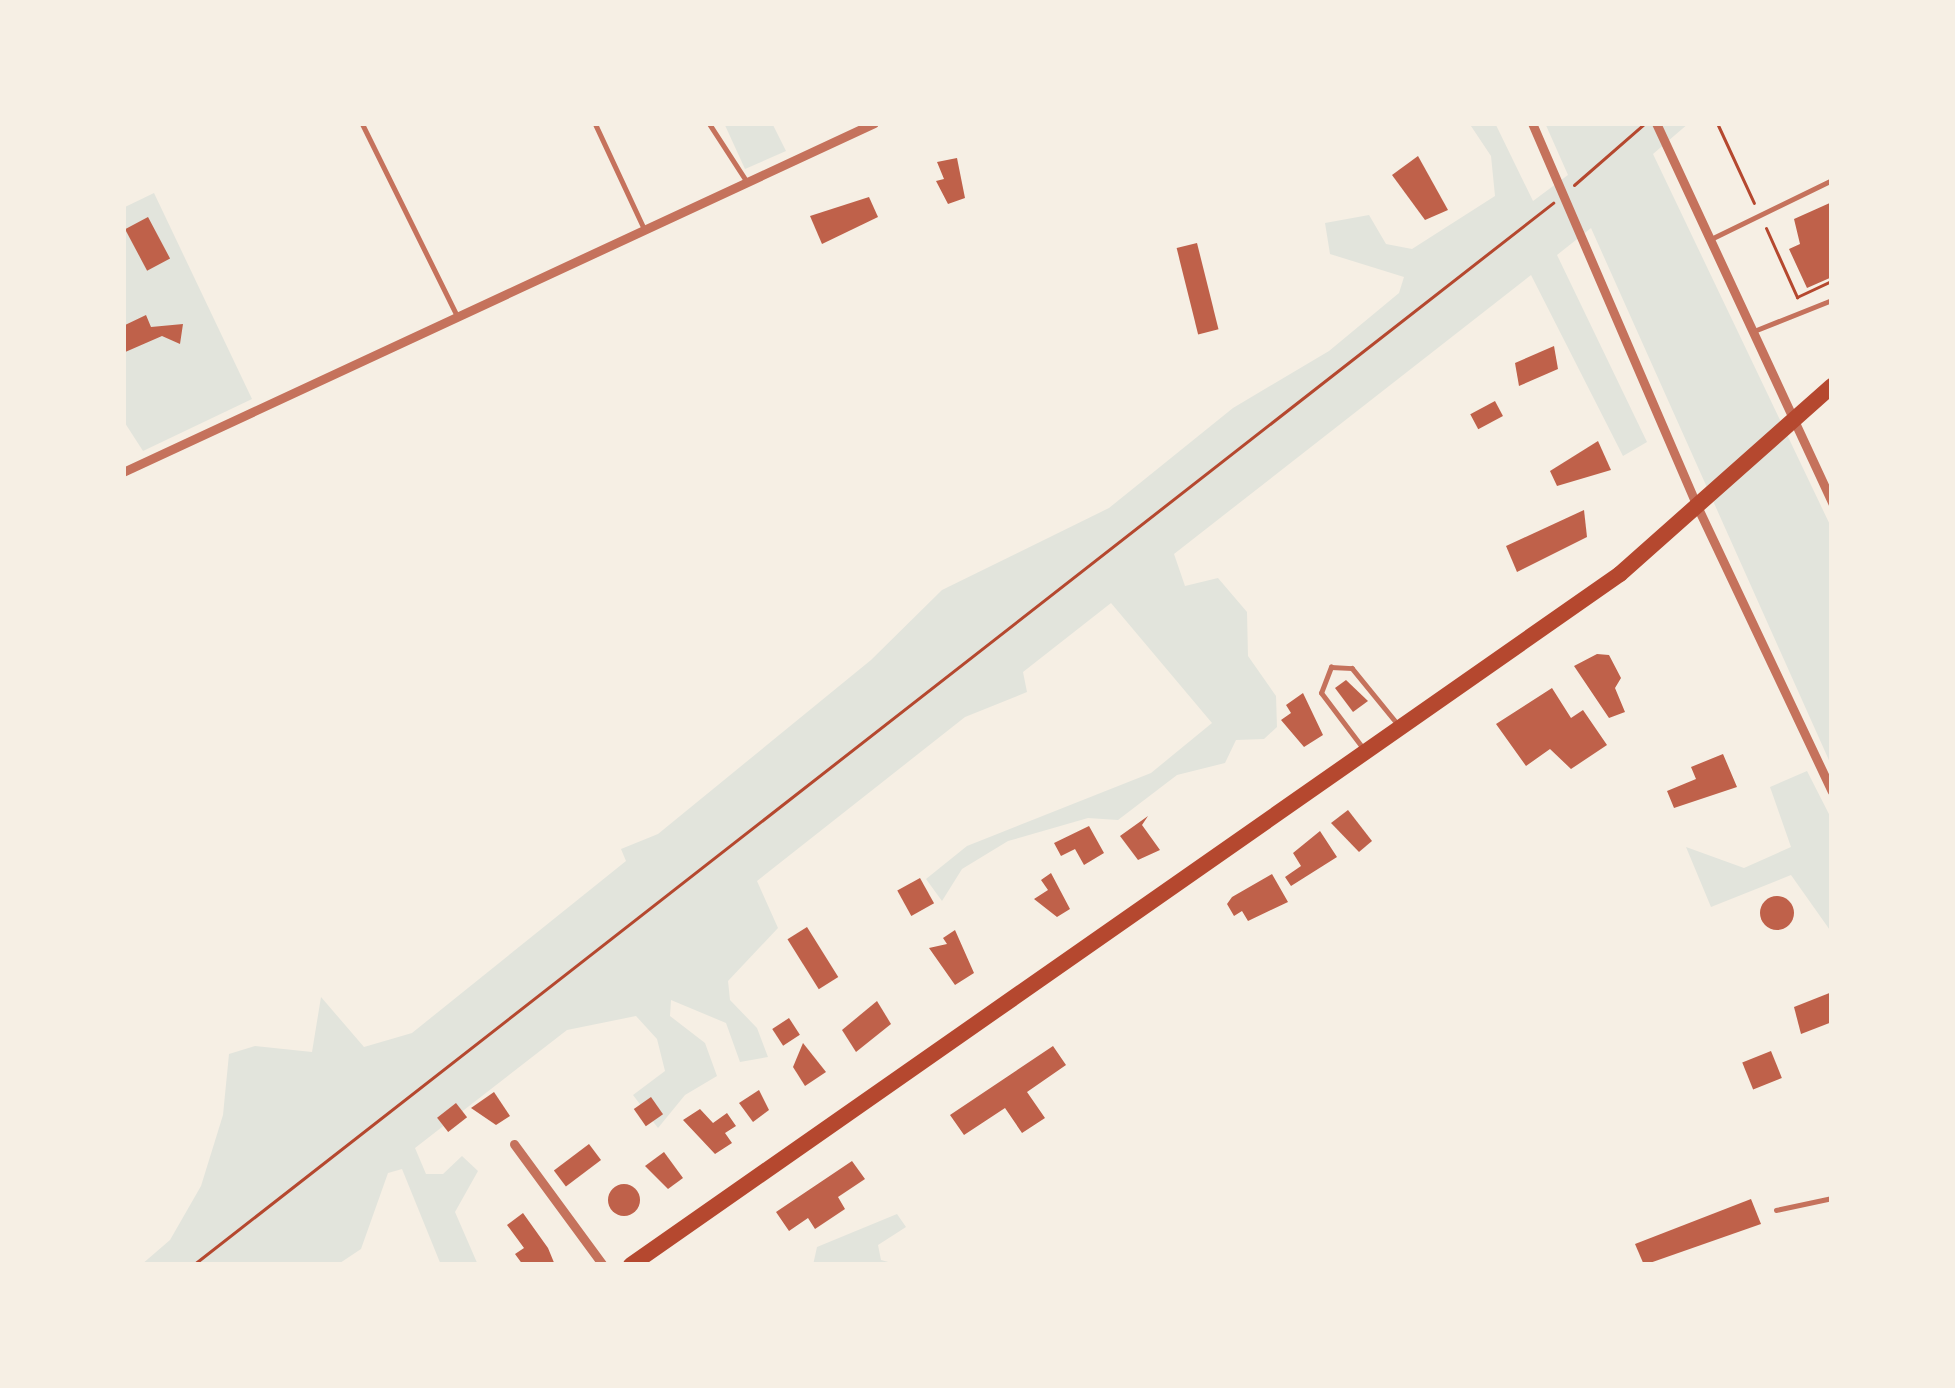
<!DOCTYPE html>
<html>
<head>
<meta charset="utf-8">
<style>
	body { margin:0 }
	#map { position:relative; width:1955px; height:1388px; overflow:hidden; background:#f6efe4; font-family:"Archivo Narrow",sans-serif }
	div>[style] { position:absolute }
	.green>* { inset:0; background:#e2e4dc }
	.building>* { inset:0; background:#bf614a; transform-origin:0 0 }
	.round { border-radius:50% }
	.path>* { height:3px; margin:-1.5px; padding:0 1.5px; transform-origin:1.5px; border-radius:1.5px; background:#b5482f }
	.service>* { height:4.5px; margin:-2.25px; padding:0 2.25px; transform-origin:2.25px; border-radius:2.25px; background:#c5725c }
	.minor>* { height:9px; margin:-4.5px; padding:0 4.5px; transform-origin:4.5px; border-radius:4.5px; background:#c5725c }
	.trunk>* { height:16px; margin:-8px; padding:0 8px; transform-origin:8px; border-radius:8px; background:#b5482f }
	span { translate:-50% -50%; white-space:nowrap; text-align:center; line-height:1.15; -webkit-text-stroke:9px #f6efe4; paint-order:stroke }
	.frame { position:absolute; inset:0; border:126px solid #f6efe4; pointer-events:none }
</style>
</head>
<body>
<div id="map">
	<div class="green">
		<div style="clip-path:polygon(724px 123px,772px 123px,786px 151px,745px 169px)"></div>
		<div style="clip-path:polygon(1469px 123px,1495px 123px,1533px 201px,1568px 175px,1545px 123px,1689px 123px,1653px 154px,1832px 529px,1832px 767px,1591px 228px,1557px 255px,1647px 442px,1623px 456px,1531px 275px,1174px 554px,1185px 586px,1218px 578px,1247px 612px,1248px 656px,1276px 696px,1277px 727px,1264px 739px,1236px 740px,1225px 763px,1177px 775px,1118px 820px,1088px 818px,1008px 841px,962px 869px,942px 901px,926px 879px,967px 846px,1151px 773px,1212px 723px,1111px 603px,1023px 672px,1027px 692px,965px 717px,757px 881px,778px 928px,728px 981px,730px 1000px,757px 1028px,768px 1057px,740px 1062px,726px 1023px,671px 1000px,670px 1016px,705px 1043px,717px 1076px,685px 1095px,658px 1128px,633px 1095px,665px 1071px,657px 1039px,636px 1016px,567px 1030px,415px 1148px,426px 1174px,443px 1174px,462px 1156px,478px 1171px,455px 1212px,478px 1265px,441px 1265px,402px 1169px,388px 1173px,361px 1249px,337px 1265px,141px 1265px,170px 1240px,201px 1186px,223px 1115px,229px 1054px,255px 1046px,312px 1052px,321px 997px,364px 1047px,412px 1033px,626px 861px,621px 849px,658px 834px,871px 660px,942px 590px,1109px 508px,1233px 408px,1329px 351px,1399px 293px,1404px 277px,1330px 254px,1325px 223px,1369px 215px,1386px 244px,1412px 249px,1495px 196px,1491px 156px)"></div>
		<div style="clip-path:polygon(154px 193px,252px 399px,143px 451px,123px 420px,123px 208px)"></div>
		<div style="clip-path:polygon(1807px 771px,1832px 820px,1832px 933px,1791px 875px,1711px 907px,1686px 847px,1744px 868px,1791px 847px,1770px 787px)"></div>
		<div style="clip-path:polygon(897px 1214px,906px 1227px,878px 1245px,881px 1260px,899px 1265px,813px 1265px,817px 1247px)"></div>
	</div>
	<div class="building">
		<div style="clip-path:polygon(1418px 156px,1448px 210px,1425px 220px,1392px 175px)"></div>
		<div style="clip-path:polygon(957px 158px,965px 198px,948px 204px,936px 181px,944px 179px,937px 162px)"></div>
		<div style="clip-path:polygon(869px 197px,878px 217px,822px 244px,810px 216px)"></div>
		<div style="clip-path:polygon(1832px 202px,1832px 277px,1807px 288px,1789px 249px,1800px 244px,1794px 219px)"></div>
		<div style="left:148px;top:217px;width:47px;height:26px;rotate:62deg"></div>
		<div style="left:1197px;top:243px;width:89px;height:21px;rotate:76deg"></div>
		<div style="clip-path:polygon(146px 315px,151px 327px,183px 324px,180px 344px,162px 336px,123px 353px,123px 326px)"></div>
		<div style="clip-path:polygon(1554px 346px,1558px 369px,1519px 386px,1515px 363px)"></div>
		<div style="left:1495px;top:401px;width:17px;height:28px;rotate:62deg"></div>
		<div style="clip-path:polygon(1598px 441px,1611px 470px,1557px 486px,1550px 471px)"></div>
		<div style="clip-path:polygon(1584px 510px,1587px 537px,1517px 572px,1506px 546px)"></div>
		<div style="clip-path:polygon(1597px 654px,1609px 655px,1621px 678px,1615px 688px,1625px 712px,1609px 718px,1574px 666px)"></div>
		<div style="clip-path:polygon(1346px 680px,1368px 701px,1353px 712px,1335px 688px)"></div>
		<div style="clip-path:polygon(1552px 688px,1571px 718px,1583px 710px,1607px 745px,1571px 769px,1550px 749px,1526px 766px,1496px 724px)"></div>
		<div style="clip-path:polygon(1303px 693px,1323px 735px,1304px 747px,1281px 720px,1291px 713px,1286px 705px)"></div>
		<div style="clip-path:polygon(1723px 754px,1737px 787px,1674px 808px,1667px 791px,1696px 779px,1691px 767px)"></div>
		<div style="clip-path:polygon(1348px 810px,1372px 841px,1359px 852px,1331px 823px)"></div>
		<div style="clip-path:polygon(1148px 816px,1142px 825px,1160px 850px,1138px 860px,1120px 836px)"></div>
		<div style="clip-path:polygon(1089px 826px,1104px 853px,1084px 865px,1075px 849px,1061px 856px,1054px 843px)"></div>
		<div style="clip-path:polygon(1320px 831px,1337px 857px,1291px 886px,1285px 877px,1301px 866px,1293px 853px)"></div>
		<div style="clip-path:polygon(1051px 873px,1070px 909px,1057px 917px,1034px 899px,1048px 890px,1041px 880px)"></div>
		<div style="clip-path:polygon(1272px 874px,1288px 902px,1248px 921px,1242px 911px,1234px 916px,1227px 904px,1232px 897px)"></div>
		<div style="left:920px;top:878px;width:29px;height:26px;rotate:61deg"></div>
		<div class="round" style="left:1760px;top:896px;width:34px;height:34px"></div>
		<div style="left:807px;top:927px;width:59px;height:23px;rotate:58deg"></div>
		<div style="clip-path:polygon(955px 930px,974px 973px,955px 985px,929px 948px,947px 944px,943px 938px)"></div>
		<div style="clip-path:polygon(1832px 992px,1832px 1022px,1801px 1034px,1794px 1007px)"></div>
		<div style="clip-path:polygon(877px 1001px,891px 1024px,856px 1052px,842px 1030px)"></div>
		<div style="left:789px;top:1018px;width:20px;height:20px;rotate:57deg"></div>
		<div style="clip-path:polygon(803px 1043px,826px 1072px,805px 1086px,793px 1067px)"></div>
		<div style="clip-path:polygon(1053px 1046px,1066px 1065px,1027px 1092px,1045px 1118px,1022px 1133px,1005px 1108px,964px 1135px,950px 1115px)"></div>
		<div style="left:1771px;top:1051px;width:29px;height:31px;rotate:68deg"></div>
		<div style="clip-path:polygon(759px 1090px,769px 1110px,753px 1122px,739px 1103px)"></div>
		<div style="clip-path:polygon(494px 1092px,510px 1116px,496px 1125px,471px 1108px)"></div>
		<div style="left:651px;top:1097px;width:21px;height:21px;rotate:55deg"></div>
		<div style="left:456px;top:1103px;width:18px;height:24px;rotate:52deg"></div>
		<div style="clip-path:polygon(700px 1109px,713px 1123px,727px 1113px,736px 1126px,725px 1133px,732px 1143px,715px 1154px,683px 1120px)"></div>
		<div style="left:589px;top:1144px;width:20px;height:44px;rotate:53deg"></div>
		<div style="clip-path:polygon(664px 1152px,683px 1178px,668px 1189px,645px 1166px)"></div>
		<div style="clip-path:polygon(852px 1161px,865px 1179px,838px 1197px,845px 1209px,815px 1229px,808px 1218px,789px 1231px,776px 1212px)"></div>
		<div class="round" style="left:608px;top:1184px;width:32px;height:32px"></div>
		<div style="clip-path:polygon(1751px 1199px,1761px 1224px,1644px 1265px,1635px 1244px)"></div>
		<div style="clip-path:polygon(523px 1213px,548px 1248px,555px 1265px,523px 1265px,515px 1254px,524px 1248px,507px 1225px)"></div>
	</div>
	<div class="path">
		<div style="left:1717px;top:123px;width:88px;rotate:65.2deg"></div>
		<div style="left:1574px;top:185px;width:93px;rotate:-41.1deg"></div>
		<div style="left:1766px;top:228px;width:76px;rotate:65.8deg"></div>
		<div style="left:1797px;top:297px;width:38px;rotate:-25deg"></div>
		<div style="left:193px;top:1265px;width:1726px;rotate:-37.99deg"></div>
	</div>
	<div class="service">
		<div style="left:362px;top:123px;width:212px;rotate:63.7deg"></div>
		<div style="left:595px;top:123px;width:116px;rotate:65deg"></div>
		<div style="left:709px;top:123px;width:68px;rotate:57deg"></div>
		<div style="left:1713px;top:238px;width:132px;rotate:-26deg"></div>
		<div style="left:1754px;top:331px;width:84px;rotate:-21.7deg"></div>
		<div style="left:1361px;top:746px;width:66px;rotate:-127deg"></div>
		<div style="left:1321px;top:693px;width:28px;rotate:-69deg"></div>
		<div style="left:1331px;top:667px;width:21px;rotate:3deg"></div>
		<div style="left:1352px;top:668px;width:70px;rotate:50.8deg"></div>
		<div style="left:1776px;top:1210px;width:57px;rotate:-12.1deg"></div>
	</div>
	<div class="minor">
		<div style="left:1532px;top:123px;width:417px;rotate:66.7deg"></div>
		<div style="left:1697px;top:506px;width:315px;rotate:64.7deg"></div>
		<div style="left:1656px;top:123px;width:419px;rotate:65.1deg"></div>
		<div style="left:123px;top:472px;width:828px;rotate:-24.92deg"></div>
		<div style="left:514px;top:1144px;width:150px;rotate:53.7deg"></div>
	</div>
	<div class="trunk">
		<div style="left:631px;top:1265px;width:1206px;rotate:-34.94deg"></div>
		<div style="left:1620px;top:574px;width:283px;rotate:-41.6deg"></div>
	</div>
	<div class="frame"></div>
</div>
</body>
</html>
